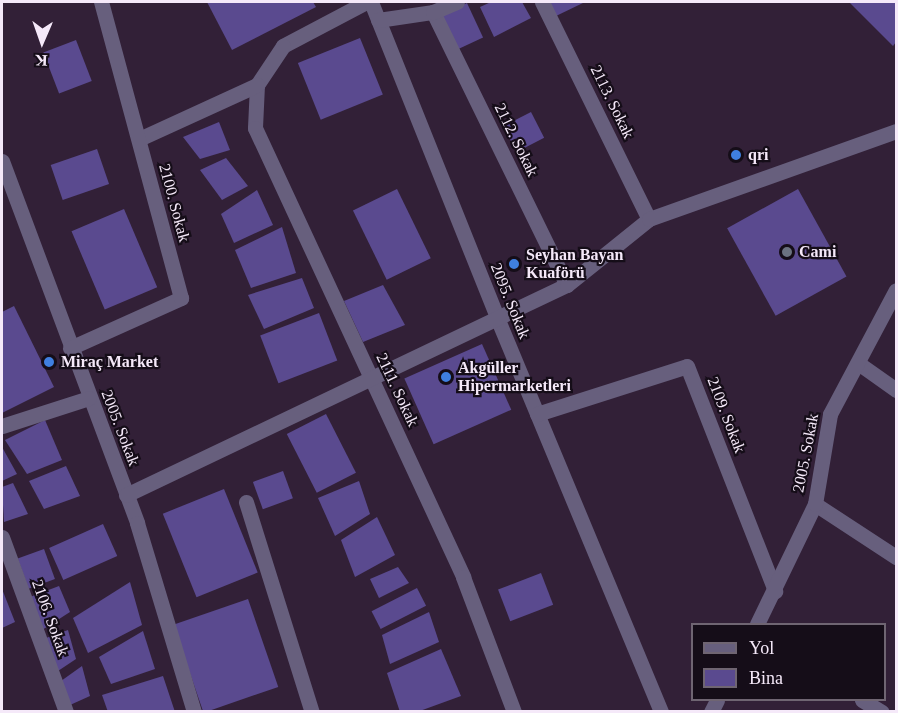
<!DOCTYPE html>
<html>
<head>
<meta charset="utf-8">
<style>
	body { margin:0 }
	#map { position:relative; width:898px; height:713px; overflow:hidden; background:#322037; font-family:"Times New Roman",serif }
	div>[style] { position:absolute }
	.building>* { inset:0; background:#5a4a8f; transform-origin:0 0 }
	.minor>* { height:15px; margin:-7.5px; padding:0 7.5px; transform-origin:7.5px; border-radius:7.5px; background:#675f7d }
	.dots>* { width:16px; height:16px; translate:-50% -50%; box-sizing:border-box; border:3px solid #150d18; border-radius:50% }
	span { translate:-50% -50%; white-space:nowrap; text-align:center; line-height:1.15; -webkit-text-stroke:4.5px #150d18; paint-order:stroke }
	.street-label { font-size:16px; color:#f5e9f9 }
	.poi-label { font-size:16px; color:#f5e9f9; font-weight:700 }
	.left { translate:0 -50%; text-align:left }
	.frame { position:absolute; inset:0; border:3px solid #f5e9f9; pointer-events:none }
	.legend { position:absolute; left:691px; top:623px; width:195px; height:78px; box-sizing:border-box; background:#150d18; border:2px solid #6f6572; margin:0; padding:8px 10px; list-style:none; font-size:18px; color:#f5e9f9 }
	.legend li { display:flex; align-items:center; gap:12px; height:30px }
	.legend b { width:30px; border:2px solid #6f6572 }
	.north { position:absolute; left:12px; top:12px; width:60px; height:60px; -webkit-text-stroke:4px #150d18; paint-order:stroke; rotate:182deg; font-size:16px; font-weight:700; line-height:24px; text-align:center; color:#f5e9f9 }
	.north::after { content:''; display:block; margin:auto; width:21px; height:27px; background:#f5e9f9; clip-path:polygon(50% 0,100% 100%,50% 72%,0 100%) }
</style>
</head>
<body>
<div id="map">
	<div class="building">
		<div style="clip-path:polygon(207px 2px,313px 2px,316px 7px,232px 50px)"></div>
		<div style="clip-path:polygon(491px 2px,522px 2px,531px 18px,494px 37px,480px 7px)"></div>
		<div style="clip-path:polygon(549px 2px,585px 2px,556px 16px)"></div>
		<div style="clip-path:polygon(849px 2px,896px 2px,896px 42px,893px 46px)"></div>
		<div style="left:467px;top:3px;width:38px;height:29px;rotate:65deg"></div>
		<div style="left:360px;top:38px;width:61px;height:67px;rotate:68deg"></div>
		<div style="left:76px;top:40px;width:44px;height:35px;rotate:69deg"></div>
		<div style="left:531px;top:112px;width:29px;height:31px;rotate:63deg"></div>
		<div style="clip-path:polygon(219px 122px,230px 150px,200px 159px,183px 137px)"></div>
		<div style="left:97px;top:149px;width:37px;height:49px;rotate:71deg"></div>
		<div style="clip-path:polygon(226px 158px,248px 186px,222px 200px,200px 170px)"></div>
		<div style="left:397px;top:189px;width:77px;height:49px;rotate:64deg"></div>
		<div style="left:798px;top:189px;width:100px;height:81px;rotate:61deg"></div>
		<div style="clip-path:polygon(257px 190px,273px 225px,234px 243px,221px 214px)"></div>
		<div style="left:124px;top:209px;width:85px;height:57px;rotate:67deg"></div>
		<div style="clip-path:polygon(282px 227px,296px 273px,251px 288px,235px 250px)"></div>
		<div style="clip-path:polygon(302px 278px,314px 308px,264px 329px,248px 295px)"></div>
		<div style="clip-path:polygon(383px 285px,405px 325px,363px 342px,344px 301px)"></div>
		<div style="clip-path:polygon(14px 306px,54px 387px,2px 413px,2px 312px)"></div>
		<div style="left:319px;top:313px;width:51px;height:63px;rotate:69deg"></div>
		<div style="left:482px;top:344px;width:72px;height:85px;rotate:66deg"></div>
		<div style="left:326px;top:414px;width:66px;height:44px;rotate:63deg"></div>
		<div style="clip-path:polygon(45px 420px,62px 460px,27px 474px,5px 440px)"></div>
		<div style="clip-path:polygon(2px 447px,17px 474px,2px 481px)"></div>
		<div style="clip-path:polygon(66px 466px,80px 496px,44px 509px,29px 481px)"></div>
		<div style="left:283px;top:471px;width:29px;height:32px;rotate:70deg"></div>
		<div style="clip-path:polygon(359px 481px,370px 514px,335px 536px,318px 498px)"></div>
		<div style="clip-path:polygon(13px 483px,28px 514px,4px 522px,2px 487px)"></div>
		<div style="left:224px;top:489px;width:90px;height:66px;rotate:68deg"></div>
		<div style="clip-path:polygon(377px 517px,395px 555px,355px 577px,341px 540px)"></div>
		<div style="left:103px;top:524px;width:35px;height:59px;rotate:66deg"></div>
		<div style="left:44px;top:549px;width:32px;height:28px;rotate:70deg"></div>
		<div style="clip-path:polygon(398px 567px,409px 583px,379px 598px,370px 579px)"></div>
		<div style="left:541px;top:573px;width:34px;height:46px;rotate:69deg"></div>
		<div style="clip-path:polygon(130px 582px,142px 625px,88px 653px,73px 618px)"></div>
		<div style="clip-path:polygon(59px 586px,70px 612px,42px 630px,30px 597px)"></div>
		<div style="left:417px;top:588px;width:20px;height:51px;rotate:63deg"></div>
		<div style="clip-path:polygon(2px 589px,15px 622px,2px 628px)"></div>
		<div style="left:248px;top:599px;width:93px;height:79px;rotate:71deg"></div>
		<div style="clip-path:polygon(429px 612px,439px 642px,390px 664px,382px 635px)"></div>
		<div style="clip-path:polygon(68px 630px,76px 659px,58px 671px,46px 638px)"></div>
		<div style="clip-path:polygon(143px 631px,155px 669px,111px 684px,99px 657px)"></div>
		<div style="clip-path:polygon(441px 649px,461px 696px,417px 712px,400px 712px,387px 673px)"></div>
		<div style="clip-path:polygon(82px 666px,90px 696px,70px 705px,61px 681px)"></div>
		<div style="clip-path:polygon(163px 676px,175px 712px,108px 712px,102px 695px)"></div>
	</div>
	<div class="minor">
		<div style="left:366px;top:2px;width:94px;rotate:152.1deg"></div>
		<div style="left:283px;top:46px;width:47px;rotate:123.7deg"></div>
		<div style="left:257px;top:85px;width:43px;rotate:92.7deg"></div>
		<div style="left:255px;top:128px;width:495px;rotate:65.1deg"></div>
		<div style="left:463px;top:577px;width:144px;rotate:69.3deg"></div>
		<div style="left:371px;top:2px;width:342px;rotate:68.2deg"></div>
		<div style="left:498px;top:320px;width:425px;rotate:67.4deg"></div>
		<div style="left:542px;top:2px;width:242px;rotate:63.8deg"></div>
		<div style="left:433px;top:12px;width:304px;rotate:63.9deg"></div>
		<div style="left:378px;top:20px;width:56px;rotate:-8.3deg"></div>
		<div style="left:433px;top:12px;width:26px;rotate:-23deg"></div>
		<div style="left:139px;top:139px;width:130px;rotate:-24.6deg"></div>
		<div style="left:2px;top:161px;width:386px;rotate:69.5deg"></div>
		<div style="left:137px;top:523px;width:197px;rotate:73.2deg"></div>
		<div style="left:70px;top:348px;width:122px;rotate:-24.2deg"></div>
		<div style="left:181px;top:298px;width:307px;rotate:-105.1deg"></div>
		<div style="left:858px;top:363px;width:47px;rotate:35.4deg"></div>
		<div style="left:537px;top:414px;width:157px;rotate:-17.7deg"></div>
		<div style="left:687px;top:366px;width:242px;rotate:68.6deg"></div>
		<div style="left:2px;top:426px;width:91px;rotate:-17.8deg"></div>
		<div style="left:126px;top:495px;width:488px;rotate:-25.5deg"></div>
		<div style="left:567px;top:285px;width:105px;rotate:-38.8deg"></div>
		<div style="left:649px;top:219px;width:262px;rotate:-19.6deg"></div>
		<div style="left:246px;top:502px;width:220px;rotate:72.6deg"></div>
		<div style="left:815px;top:504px;width:97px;rotate:33.2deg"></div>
		<div style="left:2px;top:537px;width:186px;rotate:69.9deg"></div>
		<div style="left:757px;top:624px;width:133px;rotate:-64.2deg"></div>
		<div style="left:815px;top:504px;width:91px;rotate:-80.5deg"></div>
		<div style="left:830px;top:414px;width:140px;rotate:-62deg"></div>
		<div style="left:862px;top:700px;width:23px;rotate:31deg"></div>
		<div style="left:711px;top:712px;width:13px;rotate:-63deg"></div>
	</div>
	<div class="dots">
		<div style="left:736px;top:155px;background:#3f7fe0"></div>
		<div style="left:787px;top:252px;background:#6b7280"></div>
		<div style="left:514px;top:264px;background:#3f7fe0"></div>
		<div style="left:49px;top:362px;background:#3f7fe0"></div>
		<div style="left:446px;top:377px;background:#3f7fe0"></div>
	</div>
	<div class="street-label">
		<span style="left:612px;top:102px;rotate:64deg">2113. Sokak</span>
		<span style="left:516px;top:140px;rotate:64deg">2112. Sokak</span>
		<span style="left:174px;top:203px;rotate:75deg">2100. Sokak</span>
		<span style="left:510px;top:301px;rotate:68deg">2095. Sokak</span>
		<span style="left:397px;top:390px;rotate:65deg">2111. Sokak</span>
		<span style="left:726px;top:415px;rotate:69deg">2109. Sokak</span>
		<span style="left:120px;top:428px;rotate:69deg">2005. Sokak</span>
		<span style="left:806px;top:453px;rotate:-79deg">2005. Sokak</span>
		<span style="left:50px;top:618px;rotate:70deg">2106. Sokak</span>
	</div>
	<div class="poi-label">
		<span class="left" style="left:748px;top:155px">qri</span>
		<span class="left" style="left:799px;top:252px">Cami</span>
		<span class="left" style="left:526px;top:264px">Seyhan Bayan<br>Kuaförü</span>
		<span class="left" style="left:61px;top:362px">Miraç Market</span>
		<span class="left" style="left:458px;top:377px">Akgüller<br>Hipermarketleri</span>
	</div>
	<div class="frame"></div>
	<ul class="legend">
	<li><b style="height:8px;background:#675f7d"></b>Yol</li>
	<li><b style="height:16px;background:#5a4a8f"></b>Bina</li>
	</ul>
	<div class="north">K</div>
</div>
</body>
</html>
